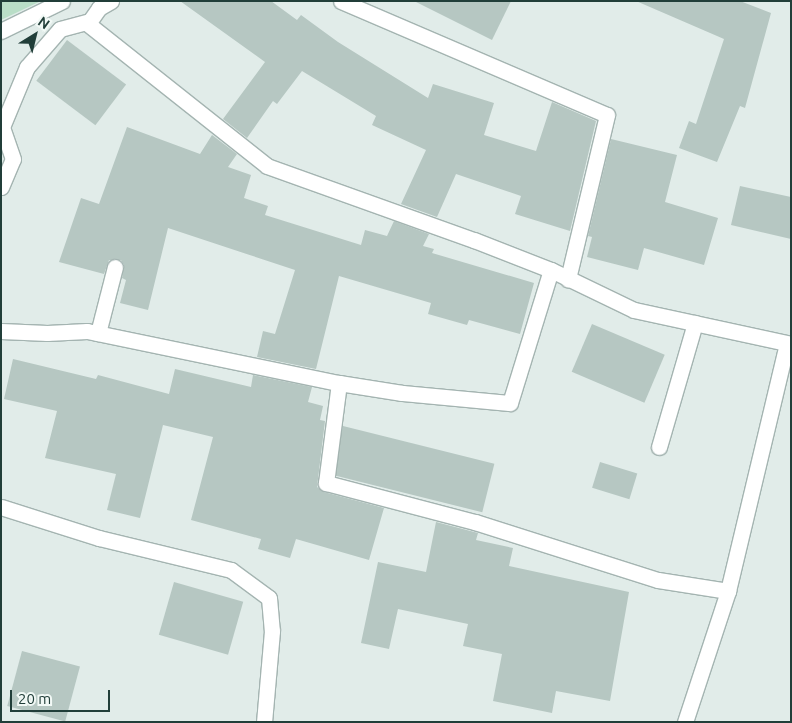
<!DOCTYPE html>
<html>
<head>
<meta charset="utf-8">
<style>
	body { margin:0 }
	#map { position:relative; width:792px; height:723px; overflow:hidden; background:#e1ece9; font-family:Ubuntu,sans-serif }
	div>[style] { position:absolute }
	.green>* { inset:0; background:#b9dec7 }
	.building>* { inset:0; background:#b6c7c2; transform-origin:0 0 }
	.roads { filter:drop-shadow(1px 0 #a4b4b1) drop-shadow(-1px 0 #a4b4b1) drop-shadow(0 1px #a4b4b1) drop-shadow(0 -1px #a4b4b1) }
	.minor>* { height:15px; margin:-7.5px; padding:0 7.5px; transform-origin:7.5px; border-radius:7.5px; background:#fff }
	span { translate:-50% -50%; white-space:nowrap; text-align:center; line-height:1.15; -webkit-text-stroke:4px #f2f9f6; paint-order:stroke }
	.frame { position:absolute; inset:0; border:2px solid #213e39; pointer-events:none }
	.north { position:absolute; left:10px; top:10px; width:50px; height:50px; -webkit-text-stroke:4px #f2f9f6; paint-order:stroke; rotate:36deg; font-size:14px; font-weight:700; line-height:20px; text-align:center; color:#213e39 }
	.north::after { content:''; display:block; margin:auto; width:18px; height:22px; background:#213e39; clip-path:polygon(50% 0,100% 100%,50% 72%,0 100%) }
	.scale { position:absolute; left:10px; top:690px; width:100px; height:22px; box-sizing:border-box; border:2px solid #213e39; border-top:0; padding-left:6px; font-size:15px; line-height:18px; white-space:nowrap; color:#213e39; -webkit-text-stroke:4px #f2f9f6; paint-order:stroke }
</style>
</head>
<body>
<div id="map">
	<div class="green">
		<div style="clip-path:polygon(1px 1px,41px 1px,1px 20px)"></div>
	</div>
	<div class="building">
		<div style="clip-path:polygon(180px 1px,271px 1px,297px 20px,301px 15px,338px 42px,428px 98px,433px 84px,494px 103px,484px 135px,536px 151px,552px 102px,596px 121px,570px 231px,515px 214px,521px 196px,456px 174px,437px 217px,401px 204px,426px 150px,372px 125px,376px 116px,302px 71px,277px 104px,273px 101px,247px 138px,223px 119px,265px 62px)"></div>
		<div style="clip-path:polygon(414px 1px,511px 1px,492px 40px)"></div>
		<div style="clip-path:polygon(636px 1px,740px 1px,771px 13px,745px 108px,740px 106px,717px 162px,679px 148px,689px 121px,696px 124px,724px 39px)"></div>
		<div style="left:67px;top:40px;width:74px;height:51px;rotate:37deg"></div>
		<div style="clip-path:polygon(127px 127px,200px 154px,212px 135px,237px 154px,228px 167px,251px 175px,244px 198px,268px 206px,265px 215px,361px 245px,365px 230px,387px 236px,394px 221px,429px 234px,423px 246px,434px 249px,432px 253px,534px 283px,520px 334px,469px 320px,467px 325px,428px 314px,431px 303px,339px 276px,316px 369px,257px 357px,263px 331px,275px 334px,295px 270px,168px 228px,148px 310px,120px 303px,126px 280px,122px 278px,124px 265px,121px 260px,109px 260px,104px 274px,59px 262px,81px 198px,99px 204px)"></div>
		<div style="clip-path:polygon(611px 139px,677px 155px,665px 202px,718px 218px,704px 265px,644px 248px,638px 270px,587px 257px,592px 237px,588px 236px)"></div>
		<div style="clip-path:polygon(740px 186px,791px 197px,791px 239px,731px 225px)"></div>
		<div style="left:592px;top:324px;width:79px;height:52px;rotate:23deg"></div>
		<div style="clip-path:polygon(13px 359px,96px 379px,98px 375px,169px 394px,175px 369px,251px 387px,253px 375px,312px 387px,308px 402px,323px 406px,320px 420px,325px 421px,317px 487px,324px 492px,384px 508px,369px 560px,296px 539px,290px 558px,258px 549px,261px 539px,191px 520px,213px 437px,163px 425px,140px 518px,107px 510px,116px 474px,45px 458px,57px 411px,4px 399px)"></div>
		<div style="left:343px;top:426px;width:156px;height:50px;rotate:14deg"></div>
		<div style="left:600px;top:462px;width:39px;height:27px;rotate:17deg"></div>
		<div style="clip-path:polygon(436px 522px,478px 533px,476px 540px,513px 548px,509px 566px,629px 592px,610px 701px,556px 691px,552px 713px,493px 701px,502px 654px,463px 646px,468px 624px,398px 609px,389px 649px,361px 643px,378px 562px,426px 572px)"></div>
		<div style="left:174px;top:582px;width:72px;height:55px;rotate:16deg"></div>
		<div style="left:22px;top:651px;width:60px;height:57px;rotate:15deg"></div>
	</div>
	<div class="roads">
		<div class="minor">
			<div style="left:111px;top:1px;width:14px;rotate:150deg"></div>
			<div style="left:99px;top:8px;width:19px;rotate:125deg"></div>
			<div style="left:88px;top:24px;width:228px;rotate:38.4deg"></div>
			<div style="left:267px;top:166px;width:220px;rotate:19.7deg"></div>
			<div style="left:474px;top:240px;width:83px;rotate:21.3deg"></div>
			<div style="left:551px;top:270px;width:92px;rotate:25.7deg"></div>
			<div style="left:634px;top:310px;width:161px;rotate:12.2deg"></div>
			<div style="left:341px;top:1px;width:289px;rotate:23.2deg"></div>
			<div style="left:607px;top:115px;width:169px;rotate:103.4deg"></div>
			<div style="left:1px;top:31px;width:68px;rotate:-26.2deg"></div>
			<div style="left:1px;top:187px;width:30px;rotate:-67deg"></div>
			<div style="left:13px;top:159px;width:34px;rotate:-109deg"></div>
			<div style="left:2px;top:127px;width:65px;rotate:-67.4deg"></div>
			<div style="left:27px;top:67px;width:50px;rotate:-49deg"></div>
			<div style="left:60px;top:29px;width:31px;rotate:-15deg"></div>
			<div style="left:1px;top:331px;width:46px;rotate:2.5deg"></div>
			<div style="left:47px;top:333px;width:40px;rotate:-2.9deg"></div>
			<div style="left:87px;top:331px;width:257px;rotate:11.7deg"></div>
			<div style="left:339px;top:383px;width:64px;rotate:9deg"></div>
			<div style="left:402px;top:393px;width:108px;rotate:5.3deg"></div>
			<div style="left:510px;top:403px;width:139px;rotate:-72.9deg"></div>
			<div style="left:98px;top:333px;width:68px;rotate:-75.6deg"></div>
			<div style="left:339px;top:383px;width:101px;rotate:97.4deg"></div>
			<div style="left:326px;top:483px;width:154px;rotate:14.7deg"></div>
			<div style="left:475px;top:522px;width:192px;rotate:17.6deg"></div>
			<div style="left:658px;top:580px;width:71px;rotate:8.9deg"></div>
			<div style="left:659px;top:447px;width:129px;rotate:-73.8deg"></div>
			<div style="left:1px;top:507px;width:103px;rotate:17.6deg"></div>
			<div style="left:99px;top:538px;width:136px;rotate:13.6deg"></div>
			<div style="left:231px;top:570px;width:47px;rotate:36.4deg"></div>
			<div style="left:269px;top:598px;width:33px;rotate:85deg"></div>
			<div style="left:272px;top:631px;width:91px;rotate:95deg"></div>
			<div style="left:685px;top:722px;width:138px;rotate:-71.8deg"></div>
			<div style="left:728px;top:591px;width:254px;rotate:-76.6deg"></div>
		</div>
	</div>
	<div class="frame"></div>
	<div class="north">N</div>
	<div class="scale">20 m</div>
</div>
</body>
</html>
